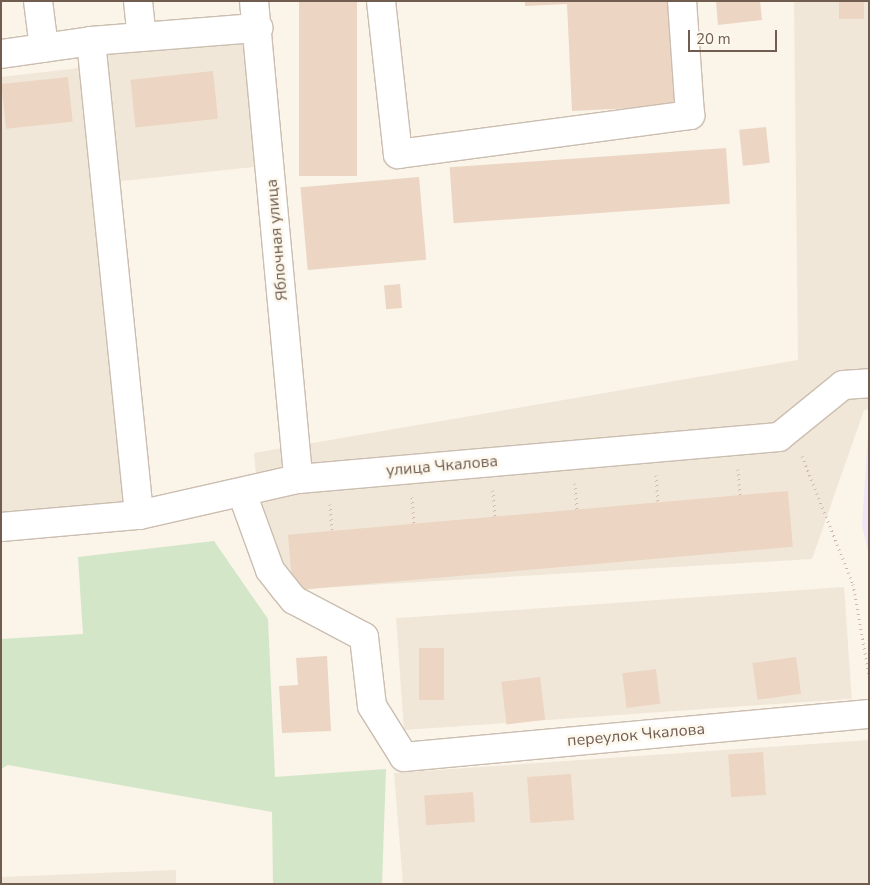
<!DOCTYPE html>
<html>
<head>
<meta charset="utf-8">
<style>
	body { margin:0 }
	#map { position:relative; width:870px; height:885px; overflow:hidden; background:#faf4e9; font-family:"Nunito Sans",sans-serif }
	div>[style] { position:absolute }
	.residential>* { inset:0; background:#f1e7d8; transform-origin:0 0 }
	.education>* { inset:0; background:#f1e5f6 }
	.green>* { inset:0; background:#d3e6c8 }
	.building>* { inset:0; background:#ecd6c3; transform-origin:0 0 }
	.path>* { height:3px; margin-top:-1.5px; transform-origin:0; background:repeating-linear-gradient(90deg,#d1baa7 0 1px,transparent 0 5px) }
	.roads { filter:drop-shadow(1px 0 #cbbdb0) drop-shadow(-1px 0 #cbbdb0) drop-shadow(0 1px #cbbdb0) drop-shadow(0 -1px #cbbdb0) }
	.minor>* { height:28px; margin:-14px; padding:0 14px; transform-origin:14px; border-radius:14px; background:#fff }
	span { translate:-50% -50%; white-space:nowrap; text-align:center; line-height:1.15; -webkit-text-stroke:5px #fdf8ee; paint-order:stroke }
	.street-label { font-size:16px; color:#715d4f }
	.frame { position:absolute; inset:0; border:2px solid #715d4f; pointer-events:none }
	.scale { position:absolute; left:688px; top:30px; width:89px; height:22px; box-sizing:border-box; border:2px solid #715d4f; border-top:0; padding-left:6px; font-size:15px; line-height:18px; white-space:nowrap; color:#715d4f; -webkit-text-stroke:4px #fdf8ee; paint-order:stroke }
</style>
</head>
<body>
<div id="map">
	<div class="residential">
		<div style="clip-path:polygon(794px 1px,869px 1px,869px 409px,864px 410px,812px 559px,267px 591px,254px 453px,798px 360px)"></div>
		<div style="left:248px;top:39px;width:128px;height:143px;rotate:84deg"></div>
		<div style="clip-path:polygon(79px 68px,125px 508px,1px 517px,1px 77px)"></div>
		<div style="left:844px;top:587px;width:112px;height:449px;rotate:86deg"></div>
		<div style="clip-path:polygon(869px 740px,869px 884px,403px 884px,394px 773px)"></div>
		<div style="clip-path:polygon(176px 870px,176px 884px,1px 884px,1px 877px)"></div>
	</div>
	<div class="education">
		<div style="clip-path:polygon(869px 418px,869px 553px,862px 527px)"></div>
	</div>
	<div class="green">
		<div style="clip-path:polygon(214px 541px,268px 619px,275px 777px,386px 769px,382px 884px,273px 884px,272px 812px,8px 765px,1px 769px,1px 639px,83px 634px,78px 557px)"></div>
	</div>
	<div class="building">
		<div style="left:299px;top:1px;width:58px;height:175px"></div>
		<div style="clip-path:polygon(525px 1px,671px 1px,676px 106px,572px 111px,567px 4px,525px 6px)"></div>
		<div style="clip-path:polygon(716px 1px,760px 1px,762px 20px,718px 25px)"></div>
		<div style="left:839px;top:2px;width:25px;height:17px"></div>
		<div style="left:213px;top:71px;width:48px;height:83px;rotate:84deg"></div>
		<div style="left:68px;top:77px;width:45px;height:67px;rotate:84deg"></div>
		<div style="left:766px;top:127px;width:36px;height:27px;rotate:84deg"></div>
		<div style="left:726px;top:148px;width:56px;height:277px;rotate:86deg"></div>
		<div style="left:419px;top:177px;width:83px;height:119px;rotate:85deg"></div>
		<div style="left:400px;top:284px;width:24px;height:16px;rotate:85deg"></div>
		<div style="left:788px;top:491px;width:56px;height:502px;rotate:85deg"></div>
		<div style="left:419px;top:648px;width:25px;height:52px"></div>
		<div style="clip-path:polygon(327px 656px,331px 731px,282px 733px,279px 686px,298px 685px,296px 658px)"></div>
		<div style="left:796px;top:657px;width:37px;height:44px;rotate:82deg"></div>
		<div style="left:656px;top:669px;width:35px;height:34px;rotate:83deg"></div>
		<div style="left:540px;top:677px;width:43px;height:39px;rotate:83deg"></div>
		<div style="left:763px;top:752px;width:43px;height:35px;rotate:86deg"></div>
		<div style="left:571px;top:774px;width:46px;height:44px;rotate:86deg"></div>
		<div style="left:473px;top:792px;width:30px;height:49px;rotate:86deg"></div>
	</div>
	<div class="path">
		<div style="left:802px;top:456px;width:138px;rotate:68.3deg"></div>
		<div style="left:853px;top:584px;width:93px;rotate:80.1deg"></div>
		<div style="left:738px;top:469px;width:26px;rotate:86deg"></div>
		<div style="left:656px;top:475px;width:27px;rotate:86deg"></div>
		<div style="left:575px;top:483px;width:27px;rotate:86deg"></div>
		<div style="left:493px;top:490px;width:27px;rotate:86deg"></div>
		<div style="left:412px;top:497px;width:27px;rotate:86deg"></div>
		<div style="left:330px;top:504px;width:26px;rotate:86deg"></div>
	</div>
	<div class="roads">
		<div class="minor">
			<div style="left:38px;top:1px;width:47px;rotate:82.7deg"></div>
			<div style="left:138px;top:1px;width:36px;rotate:84deg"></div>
			<div style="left:254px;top:1px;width:480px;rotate:84.7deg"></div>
			<div style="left:381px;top:1px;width:154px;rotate:83.7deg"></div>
			<div style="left:398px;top:154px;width:295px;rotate:-7.6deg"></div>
			<div style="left:690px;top:115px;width:114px;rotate:-94deg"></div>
			<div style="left:91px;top:41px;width:476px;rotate:84.2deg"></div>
			<div style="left:1px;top:54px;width:91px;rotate:-8.2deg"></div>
			<div style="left:91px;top:41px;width:168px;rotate:-4.5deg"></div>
			<div style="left:242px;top:493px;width:82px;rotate:70deg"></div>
			<div style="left:270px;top:570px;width:24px;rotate:52deg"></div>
			<div style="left:285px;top:589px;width:14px;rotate:51deg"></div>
			<div style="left:294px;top:600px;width:79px;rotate:27.9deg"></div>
			<div style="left:364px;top:637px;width:69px;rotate:83.4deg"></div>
			<div style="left:372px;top:706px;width:60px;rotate:57.9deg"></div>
			<div style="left:404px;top:757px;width:467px;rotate:-5.3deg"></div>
			<div style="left:1px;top:527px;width:139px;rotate:-5deg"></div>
			<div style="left:139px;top:515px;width:163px;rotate:-12.8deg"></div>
			<div style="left:298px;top:479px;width:483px;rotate:-5deg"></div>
			<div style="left:779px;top:437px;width:82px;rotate:-39.1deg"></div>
			<div style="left:843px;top:385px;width:26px;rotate:-4deg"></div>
		</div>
	</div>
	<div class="street-label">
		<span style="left:277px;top:240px;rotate:-95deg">Яблочная улица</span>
		<span style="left:442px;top:466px;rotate:-5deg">улица Чкалова</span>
		<span style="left:636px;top:735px;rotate:-5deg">переулок Чкалова</span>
	</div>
	<div class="frame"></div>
	<div class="scale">20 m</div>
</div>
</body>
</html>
